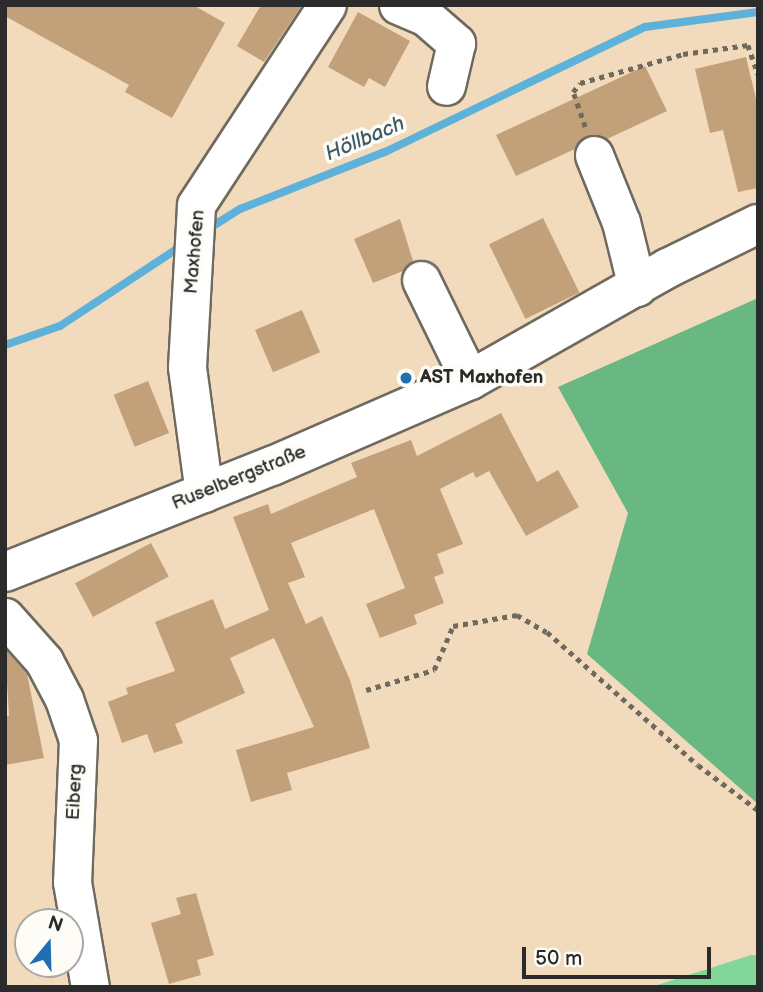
<!DOCTYPE html>
<html>
<head>
<meta charset="utf-8">
<style>
	body { margin:0 }
	#map { position:relative; width:763px; height:992px; overflow:hidden; background:#f1dbbc; font-family:"Balsamiq Sans",sans-serif }
	div>[style] { position:absolute }
	.green>* { inset:0; background:#82d699 }
	.forest>* { inset:0; background:#69b781 }
	.stream>* { height:8px; margin:-4px; padding:0 4px; transform-origin:4px; border-radius:4px; background:#5eb1d9 }
	.building>* { inset:0; background:#c2a079; transform-origin:0 0 }
	.path>* { height:4.5px; margin-top:-2.25px; transform-origin:0; background:repeating-linear-gradient(90deg,#70695e 0 5px,transparent 0 10px) }
	.roads { filter:drop-shadow(2px 0 #70695e) drop-shadow(-2px 0 #70695e) drop-shadow(0 2px #70695e) drop-shadow(0 -2px #70695e) }
	.minor>* { height:37px; margin:-18.5px; padding:0 18.5px; transform-origin:18.5px; border-radius:18.5px; background:#fff }
	.major>* { height:38px; margin:-19px; padding:0 19px; transform-origin:19px; border-radius:19px; background:#fff }
	.dots>* { width:19px; height:19px; translate:-50% -50%; box-sizing:border-box; border:4px solid #fdfcf7; border-radius:50% }
	span { translate:-50% -50%; white-space:nowrap; text-align:center; line-height:1.15; -webkit-text-stroke:7px #fdfcf7; paint-order:stroke }
	.street-label { font-size:19px; color:#2b2b2b }
	.poi-label { font-size:19px; color:#2b2b2b; font-weight:700 }
	.left { translate:0 -50%; text-align:left }
	.water-label { font-size:21px; color:#3d5a68; font-style:italic }
	.frame { position:absolute; inset:0; border:7px solid #2b2b2b; pointer-events:none }
	.north { position:absolute; left:14px; top:908px; width:70px; height:70px; box-sizing:border-box; background:#fdfcf7; border:2px solid #a9a8a5; border-radius:50%; rotate:19deg; font-size:19px; font-weight:700; line-height:28px; text-align:center; color:#2b2b2b }
	.north::after { content:''; display:block; margin:auto; width:24px; height:32px; background:#1f6fb2; clip-path:polygon(50% 0,100% 100%,50% 72%,0 100%) }
	.scale { position:absolute; left:522px; top:947px; width:189px; height:32px; box-sizing:border-box; border:4px solid #2b2b2b; border-top:0; padding-left:9px; font-size:21px; line-height:24px; white-space:nowrap; color:#2b2b2b; -webkit-text-stroke:5px #fdfcf7; paint-order:stroke }
</style>
</head>
<body>
<div id="map">
	<div class="green">
		<div style="clip-path:polygon(751px 955px,758px 955px,758px 987px,651px 987px)"></div>
	</div>
	<div class="forest">
		<div style="clip-path:polygon(758px 298px,758px 804px,587px 654px,628px 513px,558px 387px)"></div>
	</div>
	<div class="stream">
		<div style="left:205px;top:231px;width:41px;rotate:-32.2deg"></div>
		<div style="left:240px;top:209px;width:156px;rotate:-21.5deg"></div>
		<div style="left:385px;top:152px;width:288px;rotate:-25.7deg"></div>
		<div style="left:645px;top:27px;width:114px;rotate:-7.6deg"></div>
		<div style="left:5px;top:345px;width:58px;rotate:-19.1deg"></div>
		<div style="left:60px;top:326px;width:147px;rotate:-33.4deg"></div>
	</div>
	<div class="building">
		<div style="clip-path:polygon(5px 5px,193px 5px,225px 23px,172px 118px,125px 92px,129px 85px,5px 16px)"></div>
		<div style="clip-path:polygon(261px 5px,302px 5px,264px 62px,237px 46px)"></div>
		<div style="clip-path:polygon(358px 12px,410px 41px,385px 87px,369px 78px,364px 87px,328px 67px)"></div>
		<div style="clip-path:polygon(746px 57px,758px 107px,758px 188px,738px 192px,723px 130px,710px 133px,695px 69px)"></div>
		<div style="clip-path:polygon(645px 66px,667px 111px,607px 139px,586px 136px,575px 149px,516px 176px,496px 135px)"></div>
		<div style="left:543px;top:218px;width:83px;height:60px;rotate:64deg"></div>
		<div style="clip-path:polygon(400px 219px,413px 261px,403px 271px,373px 283px,354px 239px)"></div>
		<div style="left:302px;top:310px;width:46px;height:51px;rotate:67deg"></div>
		<div style="left:148px;top:381px;width:56px;height:37px;rotate:68deg"></div>
		<div style="clip-path:polygon(501px 413px,537px 482px,558px 470px,579px 507px,526px 536px,489px 471px,476px 478px,473px 472px,440px 489px,463px 544px,437px 554px,444px 573px,434px 577px,444px 603px,414px 615px,417px 624px,380px 638px,366px 604px,405px 588px,374px 509px,291px 543px,305px 577px,288px 583px,306px 624px,322px 616px,350px 680px,370px 748px,287px 773px,292px 790px,251px 802px,236px 750px,314px 727px,274px 638px,230px 658px,245px 693px,175px 724px,183px 743px,154px 753px,147px 734px,122px 743px,108px 702px,128px 694px,126px 688px,175px 671px,155px 622px,213px 599px,225px 629px,269px 610px,233px 517px,268px 504px,271px 514px,357px 477px,351px 463px,411px 440px,417px 456px)"></div>
		<div style="left:151px;top:543px;width:38px;height:86px;rotate:62deg"></div>
		<div style="clip-path:polygon(5px 649px,27px 674px,44px 758px,5px 765px,5px 717px,9px 716px)"></div>
		<div style="clip-path:polygon(196px 893px,214px 955px,197px 960px,201px 975px,169px 984px,151px 923px,181px 914px,176px 898px)"></div>
	</div>
	<div class="path">
		<div style="left:585px;top:127px;width:37px;rotate:-109deg"></div>
		<div style="left:573px;top:92px;width:11px;rotate:-52deg"></div>
		<div style="left:580px;top:83px;width:107px;rotate:-15.7deg"></div>
		<div style="left:683px;top:54px;width:66px;rotate:-7.9deg"></div>
		<div style="left:748px;top:45px;width:31px;rotate:71deg"></div>
		<div style="left:366px;top:690px;width:71px;rotate:-16.4deg"></div>
		<div style="left:434px;top:670px;width:48px;rotate:-66.6deg"></div>
		<div style="left:453px;top:626px;width:65px;rotate:-9.8deg"></div>
		<div style="left:517px;top:615px;width:34px;rotate:30deg"></div>
		<div style="left:547px;top:632px;width:201px;rotate:41.4deg"></div>
		<div style="left:698px;top:765px;width:75px;rotate:36.9deg"></div>
	</div>
	<div class="roads">
		<div class="minor">
			<div style="left:398px;top:5px;width:30px;rotate:23deg"></div>
			<div style="left:426px;top:17px;width:40px;rotate:41deg"></div>
			<div style="left:456px;top:43px;width:44px;rotate:103.1deg"></div>
			<div style="left:594px;top:155px;width:72px;rotate:68.1deg"></div>
			<div style="left:621px;top:222px;width:67px;rotate:76.2deg"></div>
			<div style="left:421px;top:280px;width:111px;rotate:63.9deg"></div>
			<div style="left:204px;top:493px;width:127px;rotate:-97.7deg"></div>
			<div style="left:187px;top:367px;width:162px;rotate:-86.8deg"></div>
			<div style="left:196px;top:205px;width:239px;rotate:-56.8deg"></div>
			<div style="left:5px;top:617px;width:59px;rotate:48.4deg"></div>
			<div style="left:44px;top:661px;width:43px;rotate:62.2deg"></div>
			<div style="left:64px;top:699px;width:43px;rotate:71.1deg"></div>
			<div style="left:78px;top:740px;width:142px;rotate:92.4deg"></div>
			<div style="left:72px;top:882px;width:107px;rotate:80.3deg"></div>
		</div>
		<div class="major">
			<div style="left:5px;top:572px;width:287px;rotate:-21.7deg"></div>
			<div style="left:272px;top:466px;width:216px;rotate:-23.5deg"></div>
			<div style="left:470px;top:380px;width:227px;rotate:-29.5deg"></div>
			<div style="left:668px;top:268px;width:100px;rotate:-26.1deg"></div>
		</div>
	</div>
	<div class="dots">
		<div style="left:406px;top:378px;background:#1f6fb2"></div>
	</div>
	<div class="street-label">
		<span style="left:195px;top:252px;rotate:-85deg">Maxhofen</span>
		<span style="left:239px;top:478px;rotate:-22deg">Ruselbergstraße</span>
		<span style="left:75px;top:792px;rotate:-87deg">Eiberg</span>
	</div>
	<div class="poi-label">
		<span class="left" style="left:420px;top:378px">AST Maxhofen</span>
	</div>
	<div class="water-label">
		<span style="left:365px;top:139px;rotate:-23deg">Höllbach</span>
	</div>
	<div class="frame"></div>
	<div class="north">N</div>
	<div class="scale">50 m</div>
</div>
</body>
</html>
